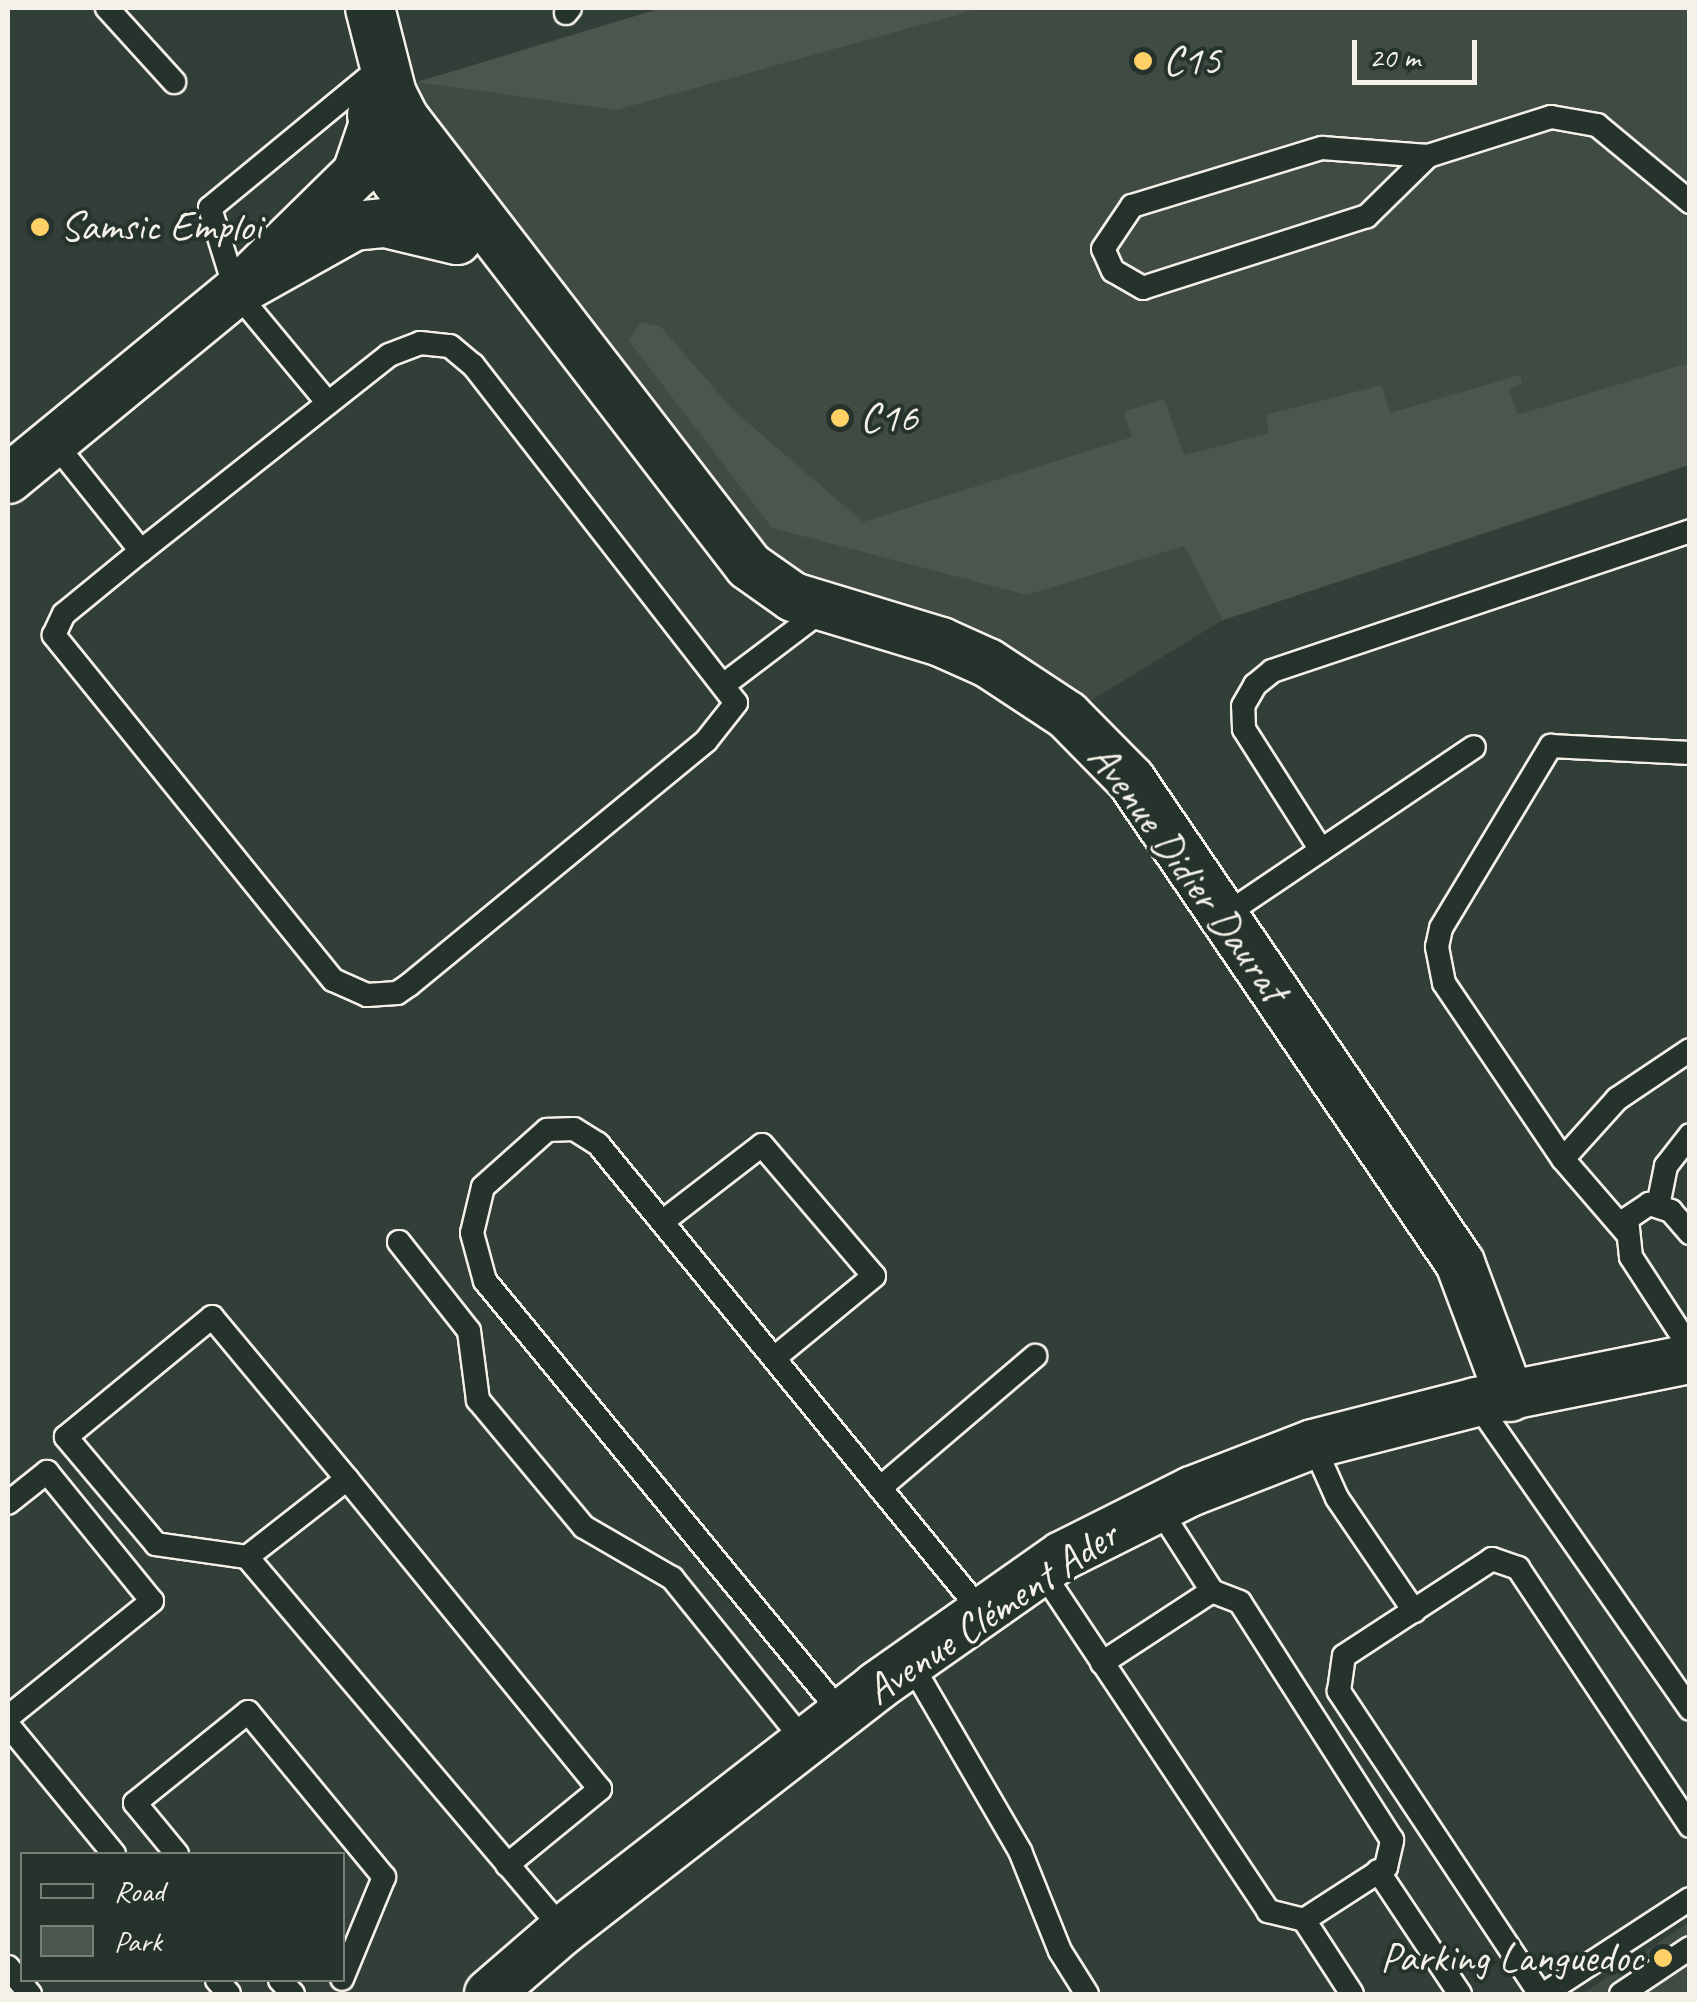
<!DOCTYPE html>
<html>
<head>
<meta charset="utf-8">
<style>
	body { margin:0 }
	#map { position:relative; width:1697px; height:2002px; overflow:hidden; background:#323e38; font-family:Caveat,sans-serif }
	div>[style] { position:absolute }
	.built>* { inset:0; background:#404b44 }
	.green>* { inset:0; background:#4c564f }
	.roads { filter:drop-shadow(2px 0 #f4f1e8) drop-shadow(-2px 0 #f4f1e8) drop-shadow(0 2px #f4f1e8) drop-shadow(0 -2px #f4f1e8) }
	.lane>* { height:22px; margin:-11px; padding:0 11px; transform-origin:11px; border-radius:11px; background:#26332d }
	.street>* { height:48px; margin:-24px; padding:0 24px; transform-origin:24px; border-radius:24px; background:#26332d }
	.dots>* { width:28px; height:28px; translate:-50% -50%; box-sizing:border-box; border:5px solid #26332d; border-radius:50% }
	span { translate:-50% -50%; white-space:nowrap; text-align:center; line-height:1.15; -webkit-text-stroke:8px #26332d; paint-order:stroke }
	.poi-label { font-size:42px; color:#f4f1e8 }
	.left { translate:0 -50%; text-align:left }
	.right { translate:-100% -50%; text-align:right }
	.street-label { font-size:42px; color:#f4f1e8 }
	.frame { position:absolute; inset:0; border:10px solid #f4f1e8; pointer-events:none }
	.legend { position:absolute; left:20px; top:1852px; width:325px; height:130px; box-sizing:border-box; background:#26332d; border:2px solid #787f78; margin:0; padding:12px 18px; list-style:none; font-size:30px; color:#f4f1e8 }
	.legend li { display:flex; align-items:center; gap:20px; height:50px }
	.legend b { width:50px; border:2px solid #787f78 }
	.scale { position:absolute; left:1352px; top:40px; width:125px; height:45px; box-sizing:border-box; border:5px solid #f4f1e8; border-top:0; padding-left:12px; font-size:30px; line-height:35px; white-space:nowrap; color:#f4f1e8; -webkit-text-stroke:8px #26332d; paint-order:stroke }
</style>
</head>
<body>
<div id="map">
	<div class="built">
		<div style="clip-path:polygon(662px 8px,1689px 8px,1689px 465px,1223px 620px,1067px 715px,793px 597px,412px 149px,417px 82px)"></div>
		<div style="clip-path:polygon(1689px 1922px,1689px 1994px,1582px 1994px)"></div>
	</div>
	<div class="green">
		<div style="clip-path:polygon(662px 8px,981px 8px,616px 110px,417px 82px)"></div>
		<div style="clip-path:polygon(641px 322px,661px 327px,733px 410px,863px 522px,1132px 437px,1124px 412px,1164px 399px,1184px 455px,1269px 433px,1266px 415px,1381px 385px,1390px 413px,1520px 375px,1522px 384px,1509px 389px,1517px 415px,1689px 363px,1689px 465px,1223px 620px,1184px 546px,1027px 595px,772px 528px,629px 341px)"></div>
	</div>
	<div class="roads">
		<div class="lane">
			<div style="left:107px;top:8px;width:100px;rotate:47.8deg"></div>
			<div style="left:566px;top:13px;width:6px;rotate:-51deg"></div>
			<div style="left:1428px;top:156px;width:86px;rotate:135.5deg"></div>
			<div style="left:1367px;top:216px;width:235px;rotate:162.2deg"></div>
			<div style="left:1143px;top:288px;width:34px;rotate:-150deg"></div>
			<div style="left:1113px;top:271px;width:24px;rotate:-114deg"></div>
			<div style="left:1103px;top:249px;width:52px;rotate:-56deg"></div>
			<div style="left:1132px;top:206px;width:199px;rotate:-17deg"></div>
			<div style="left:1322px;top:148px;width:106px;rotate:4.3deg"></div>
			<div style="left:1428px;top:156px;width:129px;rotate:-17.6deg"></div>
			<div style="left:1551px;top:117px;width:47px;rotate:9.9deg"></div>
			<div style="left:1597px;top:125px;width:121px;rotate:39.6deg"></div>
			<div style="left:328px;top:403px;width:144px;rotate:-129.7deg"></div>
			<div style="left:236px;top:292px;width:88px;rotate:-107.2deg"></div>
			<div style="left:210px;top:208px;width:206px;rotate:-39.5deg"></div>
			<div style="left:53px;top:441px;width:141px;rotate:51.3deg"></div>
			<div style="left:141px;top:551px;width:316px;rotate:-38.3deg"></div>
			<div style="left:389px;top:355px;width:33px;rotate:-21deg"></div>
			<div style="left:420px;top:343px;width:30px;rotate:6deg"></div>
			<div style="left:450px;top:346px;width:30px;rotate:40deg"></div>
			<div style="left:473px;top:365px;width:428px;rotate:52.1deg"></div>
			<div style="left:736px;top:703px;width:48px;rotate:128.3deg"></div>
			<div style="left:706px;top:741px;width:384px;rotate:140.6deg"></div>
			<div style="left:409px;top:985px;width:14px;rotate:146deg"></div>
			<div style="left:397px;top:993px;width:30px;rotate:176deg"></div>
			<div style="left:367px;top:995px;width:37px;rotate:-156deg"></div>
			<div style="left:333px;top:980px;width:444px;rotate:-129deg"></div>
			<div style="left:54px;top:635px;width:23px;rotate:-65deg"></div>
			<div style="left:64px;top:614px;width:99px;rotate:-39.3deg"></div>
			<div style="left:726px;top:683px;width:124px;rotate:-37.1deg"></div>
			<div style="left:1321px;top:850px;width:143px;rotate:-122.5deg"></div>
			<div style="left:1244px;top:729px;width:23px;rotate:-92deg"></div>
			<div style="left:1243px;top:706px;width:24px;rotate:-60deg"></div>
			<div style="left:1255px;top:685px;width:22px;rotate:-39deg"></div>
			<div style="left:1272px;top:671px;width:441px;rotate:-18.5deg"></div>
			<div style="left:1225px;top:915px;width:300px;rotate:-34deg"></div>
			<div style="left:1563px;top:1159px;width:81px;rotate:-48deg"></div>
			<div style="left:1617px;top:1099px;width:88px;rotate:-33.9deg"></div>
			<div style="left:1658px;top:1206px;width:41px;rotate:-78.7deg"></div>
			<div style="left:1666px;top:1166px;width:39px;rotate:-52deg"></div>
			<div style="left:662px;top:1222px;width:126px;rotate:-37.6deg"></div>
			<div style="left:762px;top:1145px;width:172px;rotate:49.5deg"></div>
			<div style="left:874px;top:1276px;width:129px;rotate:140.6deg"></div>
			<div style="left:1626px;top:1232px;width:96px;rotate:-130.8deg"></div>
			<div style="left:1563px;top:1159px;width:212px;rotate:-124.1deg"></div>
			<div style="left:1444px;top:983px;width:37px;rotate:-101deg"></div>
			<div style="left:1437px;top:947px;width:19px;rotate:-78deg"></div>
			<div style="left:1441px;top:928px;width:213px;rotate:-58.9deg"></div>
			<div style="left:1551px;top:746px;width:139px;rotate:2.9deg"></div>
			<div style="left:1690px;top:1233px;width:29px;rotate:-131deg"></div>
			<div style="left:1671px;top:1211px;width:23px;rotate:-162deg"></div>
			<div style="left:1649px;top:1204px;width:27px;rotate:146deg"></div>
			<div style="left:1627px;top:1219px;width:38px;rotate:84deg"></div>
			<div style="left:1631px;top:1257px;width:108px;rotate:57deg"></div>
			<div style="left:399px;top:1242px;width:113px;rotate:51.8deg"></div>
			<div style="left:469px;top:1331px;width:70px;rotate:82.6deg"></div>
			<div style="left:478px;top:1400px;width:165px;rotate:50.2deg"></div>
			<div style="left:584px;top:1527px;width:102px;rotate:30.1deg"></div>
			<div style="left:672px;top:1578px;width:211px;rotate:51deg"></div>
			<div style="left:1476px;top:1402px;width:374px;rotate:55.1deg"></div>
			<div style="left:1313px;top:1444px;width:59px;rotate:66deg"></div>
			<div style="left:1337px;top:1498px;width:137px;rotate:55.7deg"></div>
			<div style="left:347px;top:1479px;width:400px;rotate:50.8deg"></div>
			<div style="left:600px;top:1789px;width:120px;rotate:140.7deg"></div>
			<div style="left:880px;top:1488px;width:204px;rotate:-40.4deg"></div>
			<div style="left:8px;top:1503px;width:50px;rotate:-38.5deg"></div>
			<div style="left:47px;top:1472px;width:166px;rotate:50.9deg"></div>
			<div style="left:152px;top:1601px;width:185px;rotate:141.1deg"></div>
			<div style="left:247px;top:1557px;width:92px;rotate:-171.9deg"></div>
			<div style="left:156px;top:1544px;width:140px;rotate:-130.1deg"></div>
			<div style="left:66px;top:1437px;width:189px;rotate:-39.4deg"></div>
			<div style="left:212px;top:1317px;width:211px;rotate:50.2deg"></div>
			<div style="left:347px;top:1479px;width:127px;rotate:142deg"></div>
			<div style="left:247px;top:1557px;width:489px;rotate:49.7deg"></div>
			<div style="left:1041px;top:1570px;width:410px;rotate:56.3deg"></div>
			<div style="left:1268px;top:1911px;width:37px;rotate:14deg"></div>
			<div style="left:1304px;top:1920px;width:98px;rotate:-32.9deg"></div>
			<div style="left:1386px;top:1867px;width:28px;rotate:-77deg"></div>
			<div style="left:1392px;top:1840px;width:282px;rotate:-122.6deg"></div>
			<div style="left:1240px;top:1602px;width:30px;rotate:-159deg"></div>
			<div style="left:1212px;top:1591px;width:100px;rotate:-122.7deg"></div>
			<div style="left:910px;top:1662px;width:219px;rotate:59.8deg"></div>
			<div style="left:1020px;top:1851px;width:108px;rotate:68.2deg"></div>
			<div style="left:1060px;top:1951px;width:51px;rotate:57.9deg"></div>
			<div style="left:1102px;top:1663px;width:131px;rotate:-33.2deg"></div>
			<div style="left:842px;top:1714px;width:561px;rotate:-129.5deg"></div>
			<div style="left:485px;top:1281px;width:50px;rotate:-105.2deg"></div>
			<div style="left:472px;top:1233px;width:47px;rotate:-76.6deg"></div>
			<div style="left:483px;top:1187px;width:86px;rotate:-41.7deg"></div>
			<div style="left:547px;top:1130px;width:27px;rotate:-2deg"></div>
			<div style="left:574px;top:1129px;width:28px;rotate:32deg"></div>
			<div style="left:598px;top:1144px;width:604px;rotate:50.64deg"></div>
			<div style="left:8px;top:1725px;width:167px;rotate:50.6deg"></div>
			<div style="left:177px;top:1854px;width:66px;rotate:-129.5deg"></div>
			<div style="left:135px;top:1803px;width:145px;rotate:-38.8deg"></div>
			<div style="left:248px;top:1712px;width:214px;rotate:50.5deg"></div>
			<div style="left:384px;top:1877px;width:110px;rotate:112.4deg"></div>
			<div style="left:1378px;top:1871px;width:148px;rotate:56.3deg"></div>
			<div style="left:1304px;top:1920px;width:88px;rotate:57deg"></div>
			<div style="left:8px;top:1967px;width:35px;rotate:51deg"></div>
			<div style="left:217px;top:1980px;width:18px;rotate:49deg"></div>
			<div style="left:280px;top:1980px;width:19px;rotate:47deg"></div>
			<div style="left:1540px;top:1994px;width:364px;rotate:-123.6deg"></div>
			<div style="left:1339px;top:1691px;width:35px;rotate:-82deg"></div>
			<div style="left:1344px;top:1656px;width:177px;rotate:-33.2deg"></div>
			<div style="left:1492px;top:1559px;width:28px;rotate:19deg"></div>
			<div style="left:1518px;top:1568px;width:310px;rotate:56.3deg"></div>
			<div style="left:1544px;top:1994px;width:174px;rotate:-33.1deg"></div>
			<div style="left:1621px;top:1994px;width:83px;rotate:-33.7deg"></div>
		</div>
		<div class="street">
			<div style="left:370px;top:8px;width:89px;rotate:75.7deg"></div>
			<div style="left:392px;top:94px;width:27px;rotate:63deg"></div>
			<div style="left:404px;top:118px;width:565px;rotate:52.4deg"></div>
			<div style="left:749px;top:566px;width:54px;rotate:35.2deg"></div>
			<div style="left:793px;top:597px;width:155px;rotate:16.9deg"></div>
			<div style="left:941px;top:642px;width:51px;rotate:24.1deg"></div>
			<div style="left:988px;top:663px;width:95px;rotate:33.4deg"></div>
			<div style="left:1067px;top:715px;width:91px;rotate:45.4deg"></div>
			<div style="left:1131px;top:780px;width:584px;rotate:55.74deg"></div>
			<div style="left:1460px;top:1263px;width:143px;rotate:69.5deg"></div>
			<div style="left:372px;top:115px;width:47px;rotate:76.6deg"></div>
			<div style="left:383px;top:161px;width:25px;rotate:56deg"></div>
			<div style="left:397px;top:182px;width:75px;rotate:45deg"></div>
			<div style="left:373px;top:126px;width:50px;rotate:108.8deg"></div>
			<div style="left:357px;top:173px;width:170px;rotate:135.5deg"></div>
			<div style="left:236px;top:292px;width:135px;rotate:-29.2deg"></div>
			<div style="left:354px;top:226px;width:31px;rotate:-6deg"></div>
			<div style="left:385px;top:223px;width:74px;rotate:13.3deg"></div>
			<div style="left:8px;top:479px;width:295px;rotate:-39.4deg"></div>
			<div style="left:489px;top:1994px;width:98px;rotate:-40.9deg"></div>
			<div style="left:563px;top:1930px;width:398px;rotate:-37.8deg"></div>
			<div style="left:877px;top:1686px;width:226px;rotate:-35.1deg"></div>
			<div style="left:1062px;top:1556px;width:145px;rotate:-26.6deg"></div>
			<div style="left:1192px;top:1491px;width:130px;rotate:-21.2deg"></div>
			<div style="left:1313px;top:1444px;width:168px;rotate:-14.4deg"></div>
			<div style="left:1476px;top:1402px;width:218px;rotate:-11.4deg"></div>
		</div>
	</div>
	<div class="dots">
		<div style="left:1143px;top:61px;background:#ffd166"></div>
		<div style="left:40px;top:227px;background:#ffd166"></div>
		<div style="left:840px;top:418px;background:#ffd166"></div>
		<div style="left:1663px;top:1958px;background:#ffd166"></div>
	</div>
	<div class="poi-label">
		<span class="left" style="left:1163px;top:61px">C15</span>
		<span class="left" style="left:60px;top:227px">Samsic Emploi</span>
		<span class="left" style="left:860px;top:418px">C16</span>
		<span class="right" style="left:1643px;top:1958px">Parking Languedoc</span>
	</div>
	<div class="street-label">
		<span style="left:1188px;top:873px;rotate:54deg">Avenue Didier Daurat</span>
		<span style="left:992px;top:1613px;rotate:-34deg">Avenue Clément Ader</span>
	</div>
	<div class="frame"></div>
	<ul class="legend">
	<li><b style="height:12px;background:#26332d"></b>Road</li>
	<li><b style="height:28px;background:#4c564f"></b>Park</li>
	</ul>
	<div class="scale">20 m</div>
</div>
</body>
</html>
